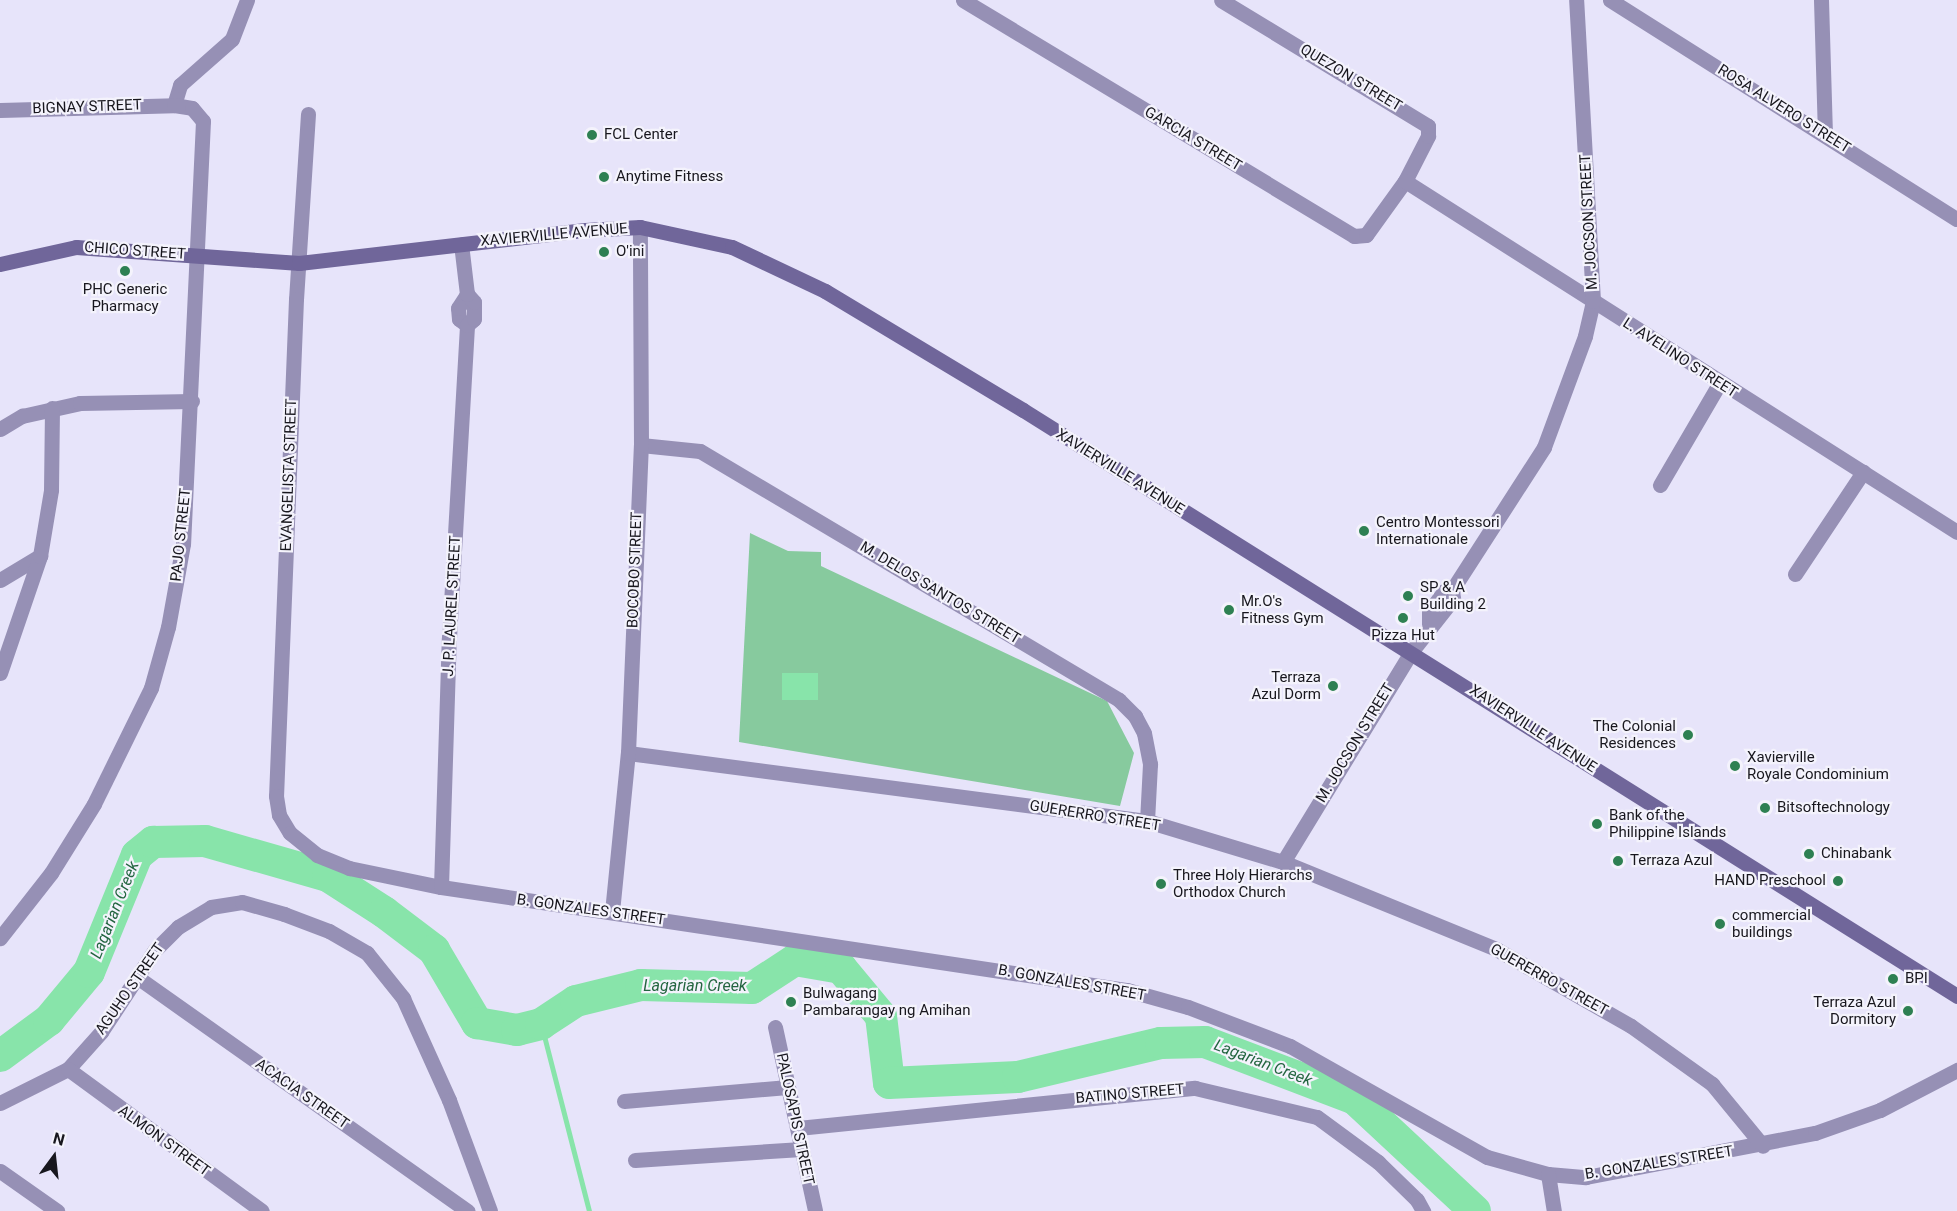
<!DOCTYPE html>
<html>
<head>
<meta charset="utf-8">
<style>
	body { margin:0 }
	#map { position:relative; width:1957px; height:1211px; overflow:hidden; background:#e7e4fa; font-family:Roboto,sans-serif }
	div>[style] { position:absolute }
	.green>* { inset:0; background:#87ca9e }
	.water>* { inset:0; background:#88e4aa; transform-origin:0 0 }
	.stream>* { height:5px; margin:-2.5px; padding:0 2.5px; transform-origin:2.5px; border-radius:2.5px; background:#88e4aa }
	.river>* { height:32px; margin:-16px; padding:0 16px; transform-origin:16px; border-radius:16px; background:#88e4aa }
	.minor>* { height:15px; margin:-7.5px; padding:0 7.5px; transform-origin:7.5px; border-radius:7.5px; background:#9690b5 }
	.tertiary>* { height:15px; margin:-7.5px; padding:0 7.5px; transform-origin:7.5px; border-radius:7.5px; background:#9690b5 }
	.secondary>* { height:15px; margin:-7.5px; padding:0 7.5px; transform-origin:7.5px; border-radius:7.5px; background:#70669a }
	.dots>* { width:16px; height:16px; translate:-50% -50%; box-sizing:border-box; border:3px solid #f4f3fc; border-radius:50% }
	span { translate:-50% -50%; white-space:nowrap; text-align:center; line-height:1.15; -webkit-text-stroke:4.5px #f4f3fc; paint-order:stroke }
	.street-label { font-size:15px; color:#18171e }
	.poi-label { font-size:15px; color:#18171e }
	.left { translate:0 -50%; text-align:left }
	.right { translate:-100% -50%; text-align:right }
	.water-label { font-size:16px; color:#236540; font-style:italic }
	.north { position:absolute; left:24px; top:1127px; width:60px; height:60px; -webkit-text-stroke:4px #f4f3fc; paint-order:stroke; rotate:15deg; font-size:16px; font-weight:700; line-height:24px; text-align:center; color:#18171e }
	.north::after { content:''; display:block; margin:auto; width:21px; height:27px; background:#18171e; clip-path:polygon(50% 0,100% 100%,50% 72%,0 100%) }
</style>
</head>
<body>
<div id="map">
	<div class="green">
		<div style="clip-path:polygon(750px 533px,788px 551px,821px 552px,821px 566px,1107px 701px,1134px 753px,1120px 806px,739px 742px)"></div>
	</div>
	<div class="water">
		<div style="left:782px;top:673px;width:36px;height:27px"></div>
	</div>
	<div class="stream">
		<div style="left:541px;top:1024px;width:193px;rotate:75.6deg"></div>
	</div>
	<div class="river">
		<div style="left:0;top:1056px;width:61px;rotate:-36.3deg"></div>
		<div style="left:49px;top:1020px;width:62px;rotate:-50.2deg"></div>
		<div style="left:89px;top:972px;width:126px;rotate:-67.7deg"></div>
		<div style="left:137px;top:855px;width:21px;rotate:-39deg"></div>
		<div style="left:153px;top:842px;width:52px;rotate:-1.1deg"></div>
		<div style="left:205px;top:841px;width:128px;rotate:15.9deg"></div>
		<div style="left:328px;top:876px;width:67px;rotate:32.7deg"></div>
		<div style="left:384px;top:912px;width:63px;rotate:37.2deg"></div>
		<div style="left:434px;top:950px;width:85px;rotate:59.5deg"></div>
		<div style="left:477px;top:1023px;width:41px;rotate:9.9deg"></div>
		<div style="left:517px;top:1030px;width:25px;rotate:-14deg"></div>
		<div style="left:541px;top:1024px;width:42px;rotate:-33.3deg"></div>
		<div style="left:576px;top:1001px;width:67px;rotate:-13.8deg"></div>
		<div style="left:641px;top:985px;width:111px;rotate:1.5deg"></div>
		<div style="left:752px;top:988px;width:51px;rotate:-33.1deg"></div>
		<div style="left:795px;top:960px;width:47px;rotate:9.9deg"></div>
		<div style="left:841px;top:968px;width:62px;rotate:50.2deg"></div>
		<div style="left:881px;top:1016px;width:67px;rotate:83.2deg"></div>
		<div style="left:889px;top:1083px;width:129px;rotate:-2.7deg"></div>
		<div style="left:1018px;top:1077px;width:147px;rotate:-13.4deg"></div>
		<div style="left:1161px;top:1043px;width:44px;rotate:-1.3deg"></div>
		<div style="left:1205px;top:1042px;width:160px;rotate:20.8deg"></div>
		<div style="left:1355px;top:1099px;width:164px;rotate:43deg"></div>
	</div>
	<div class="minor">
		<div style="left:963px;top:0;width:457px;rotate:31.1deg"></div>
		<div style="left:1354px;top:236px;width:12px;rotate:-5deg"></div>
		<div style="left:1366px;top:235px;width:67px;rotate:-54.2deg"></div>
		<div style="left:1405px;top:181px;width:51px;rotate:-62.9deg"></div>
		<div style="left:1428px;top:136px;width:10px;rotate:-90deg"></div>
		<div style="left:1428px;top:126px;width:242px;rotate:-148.7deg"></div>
		<div style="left:1610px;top:0;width:410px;rotate:32.3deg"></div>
		<div style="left:1821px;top:0;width:134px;rotate:88.3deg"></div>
		<div style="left:174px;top:105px;width:21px;rotate:-73deg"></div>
		<div style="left:180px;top:85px;width:69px;rotate:-41.5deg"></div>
		<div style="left:232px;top:39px;width:42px;rotate:-69deg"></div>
		<div style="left:0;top:110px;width:174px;rotate:-1.6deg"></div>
		<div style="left:174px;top:105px;width:18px;rotate:9deg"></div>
		<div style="left:192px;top:108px;width:17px;rotate:50deg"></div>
		<div style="left:203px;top:121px;width:423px;rotate:92.7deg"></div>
		<div style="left:183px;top:544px;width:84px;rotate:100.2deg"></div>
		<div style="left:168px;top:627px;width:63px;rotate:105.6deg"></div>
		<div style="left:151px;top:688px;width:129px;rotate:116.2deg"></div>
		<div style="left:94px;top:804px;width:81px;rotate:121.9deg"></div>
		<div style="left:51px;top:873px;width:83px;rotate:128.1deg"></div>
		<div style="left:308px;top:114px;width:185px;rotate:93.7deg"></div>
		<div style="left:296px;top:299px;width:497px;rotate:92.3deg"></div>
		<div style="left:276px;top:796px;width:19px;rotate:81deg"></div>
		<div style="left:279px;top:815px;width:21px;rotate:59deg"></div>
		<div style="left:290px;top:833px;width:35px;rotate:39deg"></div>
		<div style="left:317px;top:855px;width:35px;rotate:22deg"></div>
		<div style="left:349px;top:868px;width:94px;rotate:11.7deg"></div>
		<div style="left:441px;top:887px;width:694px;rotate:8.54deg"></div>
		<div style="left:1127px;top:990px;width:63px;rotate:15.6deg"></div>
		<div style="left:1188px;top:1007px;width:109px;rotate:20.9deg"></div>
		<div style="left:1290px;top:1046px;width:226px;rotate:29.4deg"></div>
		<div style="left:1487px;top:1157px;width:63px;rotate:15.6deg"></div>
		<div style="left:1548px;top:1174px;width:38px;rotate:5deg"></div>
		<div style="left:1586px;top:1177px;width:233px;rotate:-10.9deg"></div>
		<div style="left:1815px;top:1133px;width:69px;rotate:-19.5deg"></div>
		<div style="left:1880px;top:1110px;width:87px;rotate:-27.5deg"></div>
		<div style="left:1405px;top:181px;width:654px;rotate:32.45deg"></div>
		<div style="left:467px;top:325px;width:10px;rotate:-143deg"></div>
		<div style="left:459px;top:319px;width:11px;rotate:-95deg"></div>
		<div style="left:458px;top:308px;width:17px;rotate:-57deg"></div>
		<div style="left:0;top:429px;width:26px;rotate:-31deg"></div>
		<div style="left:22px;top:416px;width:59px;rotate:-12.6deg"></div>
		<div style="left:80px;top:403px;width:112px;rotate:-1deg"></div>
		<div style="left:641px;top:445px;width:59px;rotate:5.8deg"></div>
		<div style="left:700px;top:451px;width:487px;rotate:30.7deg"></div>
		<div style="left:1119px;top:700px;width:23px;rotate:45deg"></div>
		<div style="left:1135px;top:716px;width:19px;rotate:62deg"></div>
		<div style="left:1144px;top:733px;width:32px;rotate:79deg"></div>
		<div style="left:1150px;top:764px;width:57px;rotate:93deg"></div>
		<div style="left:1660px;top:485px;width:117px;rotate:-59.7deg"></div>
		<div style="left:1795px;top:574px;width:123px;rotate:-56.3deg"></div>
		<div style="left:0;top:580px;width:47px;rotate:-31deg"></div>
		<div style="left:1429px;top:624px;width:12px;rotate:-90deg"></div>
		<div style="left:1429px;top:612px;width:26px;rotate:-54deg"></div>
		<div style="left:1444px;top:591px;width:8px;rotate:-7deg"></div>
		<div style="left:0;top:673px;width:124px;rotate:-71.1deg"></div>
		<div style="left:40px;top:556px;width:67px;rotate:-80.5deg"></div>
		<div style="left:51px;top:490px;width:82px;rotate:-89.3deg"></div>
		<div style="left:628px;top:753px;width:523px;rotate:7.46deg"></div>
		<div style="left:1147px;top:821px;width:142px;rotate:16.8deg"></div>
		<div style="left:1283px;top:862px;width:230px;rotate:22.2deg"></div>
		<div style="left:1496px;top:949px;width:155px;rotate:29.7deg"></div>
		<div style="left:1631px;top:1026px;width:100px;rotate:35.6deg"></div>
		<div style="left:1712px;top:1084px;width:80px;rotate:50.6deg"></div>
		<div style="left:1283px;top:862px;width:246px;rotate:-58.6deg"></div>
		<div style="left:1411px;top:652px;width:68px;rotate:-51.6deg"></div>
		<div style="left:1453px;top:599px;width:9px;rotate:-96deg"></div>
		<div style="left:1452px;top:590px;width:170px;rotate:-57.2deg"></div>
		<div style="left:1544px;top:447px;width:118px;rotate:-69.7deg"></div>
		<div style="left:1585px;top:336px;width:36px;rotate:-77deg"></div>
		<div style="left:1593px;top:301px;width:301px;rotate:-93.2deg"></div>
		<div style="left:441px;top:887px;width:249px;rotate:-88.2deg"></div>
		<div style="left:449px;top:638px;width:314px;rotate:-86.7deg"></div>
		<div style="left:467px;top:325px;width:9px;rotate:-41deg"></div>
		<div style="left:474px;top:319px;width:17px;rotate:-90deg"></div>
		<div style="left:474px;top:302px;width:11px;rotate:-131deg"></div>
		<div style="left:467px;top:294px;width:50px;rotate:-96.8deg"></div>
		<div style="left:612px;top:912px;width:160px;rotate:-84.3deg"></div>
		<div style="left:628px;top:753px;width:308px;rotate:-87.6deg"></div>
		<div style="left:641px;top:445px;width:218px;rotate:-90.3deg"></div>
		<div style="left:137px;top:977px;width:405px;rotate:35.3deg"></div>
		<div style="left:775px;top:1027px;width:188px;rotate:77.7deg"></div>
		<div style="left:68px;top:1069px;width:50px;rotate:-48.3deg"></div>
		<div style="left:101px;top:1032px;width:97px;rotate:-56.8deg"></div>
		<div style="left:154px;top:951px;width:34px;rotate:-45deg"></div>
		<div style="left:178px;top:927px;width:39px;rotate:-31deg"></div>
		<div style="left:211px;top:907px;width:31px;rotate:-9deg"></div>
		<div style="left:242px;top:902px;width:44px;rotate:15.9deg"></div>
		<div style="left:284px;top:914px;width:48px;rotate:20.7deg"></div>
		<div style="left:329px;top:931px;width:44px;rotate:30.1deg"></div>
		<div style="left:367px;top:953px;width:58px;rotate:51.3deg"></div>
		<div style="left:403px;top:998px;width:112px;rotate:65.7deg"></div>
		<div style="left:449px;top:1100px;width:118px;rotate:69.7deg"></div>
		<div style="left:624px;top:1101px;width:164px;rotate:-4.9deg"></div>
		<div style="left:798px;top:1128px;width:399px;rotate:-5.8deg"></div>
		<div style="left:1195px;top:1088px;width:125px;rotate:13.4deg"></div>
		<div style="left:1317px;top:1117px;width:76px;rotate:36.4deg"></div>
		<div style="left:1378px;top:1162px;width:54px;rotate:44.3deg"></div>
		<div style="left:1417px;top:1200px;width:13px;rotate:61deg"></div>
		<div style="left:635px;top:1160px;width:167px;rotate:-3.8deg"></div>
		<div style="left:1548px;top:1174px;width:37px;rotate:81deg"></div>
	</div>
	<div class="tertiary">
		<div style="left:0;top:1103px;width:76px;rotate:-26.6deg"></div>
		<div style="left:68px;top:1069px;width:240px;rotate:36.2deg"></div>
		<div style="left:0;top:1171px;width:70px;rotate:35.1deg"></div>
	</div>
	<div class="secondary">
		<div style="left:0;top:264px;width:78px;rotate:-12.6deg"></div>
		<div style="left:76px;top:247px;width:224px;rotate:4.1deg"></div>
		<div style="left:299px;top:263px;width:288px;rotate:-6.6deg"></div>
		<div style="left:585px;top:230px;width:55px;rotate:-3.1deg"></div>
		<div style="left:640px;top:227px;width:94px;rotate:12.3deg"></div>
		<div style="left:732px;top:247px;width:103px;rotate:25.3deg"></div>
		<div style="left:825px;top:291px;width:231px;rotate:31deg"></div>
		<div style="left:1023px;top:410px;width:1103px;rotate:32.1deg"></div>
	</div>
	<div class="dots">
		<div style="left:592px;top:135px;background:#2e8052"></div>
		<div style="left:604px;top:177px;background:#2e8052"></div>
		<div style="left:604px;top:252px;background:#2e8052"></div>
		<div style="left:125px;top:271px;background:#2e8052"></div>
		<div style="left:1364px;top:531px;background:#2e8052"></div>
		<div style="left:1408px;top:596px;background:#2e8052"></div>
		<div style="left:1229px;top:610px;background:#2e8052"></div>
		<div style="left:1403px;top:618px;background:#2e8052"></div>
		<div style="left:1333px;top:686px;background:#2e8052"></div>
		<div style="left:1688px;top:735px;background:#2e8052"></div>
		<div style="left:1735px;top:766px;background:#2e8052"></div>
		<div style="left:1765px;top:808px;background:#2e8052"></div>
		<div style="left:1597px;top:824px;background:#2e8052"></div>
		<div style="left:1809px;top:854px;background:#2e8052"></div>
		<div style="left:1618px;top:861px;background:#2e8052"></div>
		<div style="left:1838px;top:881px;background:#2e8052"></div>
		<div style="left:1161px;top:884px;background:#2e8052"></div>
		<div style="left:1720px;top:924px;background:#2e8052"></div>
		<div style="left:1893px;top:979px;background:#2e8052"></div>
		<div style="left:791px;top:1002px;background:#2e8052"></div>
		<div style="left:1908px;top:1011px;background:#2e8052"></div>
	</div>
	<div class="street-label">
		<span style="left:1351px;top:78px;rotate:31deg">QUEZON STREET</span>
		<span style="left:87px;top:107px;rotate:-2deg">BIGNAY STREET</span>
		<span style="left:1784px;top:109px;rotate:32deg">ROSA ALVERO STREET</span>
		<span style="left:1193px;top:139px;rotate:31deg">GARCIA STREET</span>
		<span style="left:1589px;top:222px;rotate:-93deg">M. JOCSON STREET</span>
		<span style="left:554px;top:235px;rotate:-5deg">XAVIERVILLE AVENUE</span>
		<span style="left:135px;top:251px;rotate:4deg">CHICO STREET</span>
		<span style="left:1680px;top:358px;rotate:33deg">L. AVELINO STREET</span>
		<span style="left:1120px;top:472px;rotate:32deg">XAVIERVILLE AVENUE</span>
		<span style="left:289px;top:475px;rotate:-88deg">EVANGELISTA STREET</span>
		<span style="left:181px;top:535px;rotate:-84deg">PAJO STREET</span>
		<span style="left:635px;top:570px;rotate:-88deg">BOCOBO STREET</span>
		<span style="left:940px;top:593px;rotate:31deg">M. DELOS SANTOS STREET</span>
		<span style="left:452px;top:606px;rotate:-87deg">J. P. LAUREL STREET</span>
		<span style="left:1533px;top:729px;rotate:33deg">XAVIERVILLE AVENUE</span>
		<span style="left:1355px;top:743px;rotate:-59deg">M. JOCSON STREET</span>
		<span style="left:1095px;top:816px;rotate:9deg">GUERERRO STREET</span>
		<span style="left:591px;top:910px;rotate:8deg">B. GONZALES STREET</span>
		<span style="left:1549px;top:980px;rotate:29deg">GUERERRO STREET</span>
		<span style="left:1072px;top:983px;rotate:10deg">B. GONZALES STREET</span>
		<span style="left:130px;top:989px;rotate:-55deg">AGUHO STREET</span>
		<span style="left:302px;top:1094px;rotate:35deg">ACACIA STREET</span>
		<span style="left:1130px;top:1094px;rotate:-5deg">BATINO STREET</span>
		<span style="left:795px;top:1119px;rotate:78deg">PALOSAPIS STREET</span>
		<span style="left:164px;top:1141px;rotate:36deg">ALMON STREET</span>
		<span style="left:1659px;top:1163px;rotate:-9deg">B. GONZALES STREET</span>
	</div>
	<div class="poi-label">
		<span class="left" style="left:604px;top:135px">FCL Center</span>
		<span class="left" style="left:616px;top:177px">Anytime Fitness</span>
		<span class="left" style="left:616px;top:252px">O'ini</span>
		<span style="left:125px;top:298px">PHC Generic<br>Pharmacy</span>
		<span class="left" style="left:1376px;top:531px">Centro Montessori<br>Internationale</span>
		<span class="left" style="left:1420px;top:596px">SP &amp; A<br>Building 2</span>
		<span class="left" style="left:1241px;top:610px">Mr.O's<br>Fitness Gym</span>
		<span style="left:1403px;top:636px">Pizza Hut</span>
		<span class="right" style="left:1321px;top:686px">Terraza<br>Azul Dorm</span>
		<span class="right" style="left:1676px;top:735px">The Colonial<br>Residences</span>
		<span class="left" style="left:1747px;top:766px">Xavierville<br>Royale Condominium</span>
		<span class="left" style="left:1777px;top:808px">Bitsoftechnology</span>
		<span class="left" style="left:1609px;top:824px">Bank of the<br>Philippine Islands</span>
		<span class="left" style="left:1821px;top:854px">Chinabank</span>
		<span class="left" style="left:1630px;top:861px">Terraza Azul</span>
		<span class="left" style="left:1173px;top:884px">Three Holy Hierarchs<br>Orthodox Church</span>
		<span class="right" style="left:1826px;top:881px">HAND Preschool</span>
		<span class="left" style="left:1732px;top:924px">commercial<br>buildings</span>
		<span class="left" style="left:1905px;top:979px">BPI</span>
		<span class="left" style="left:803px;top:1002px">Bulwagang<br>Pambarangay ng Amihan</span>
		<span class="right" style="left:1896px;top:1011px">Terraza Azul<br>Dormitory</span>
	</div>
	<div class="water-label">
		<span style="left:115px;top:910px;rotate:-68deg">Lagarian Creek</span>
		<span style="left:695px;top:986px">Lagarian Creek</span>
		<span style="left:1263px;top:1063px;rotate:21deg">Lagarian Creek</span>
	</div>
	<div class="north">N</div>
</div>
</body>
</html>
